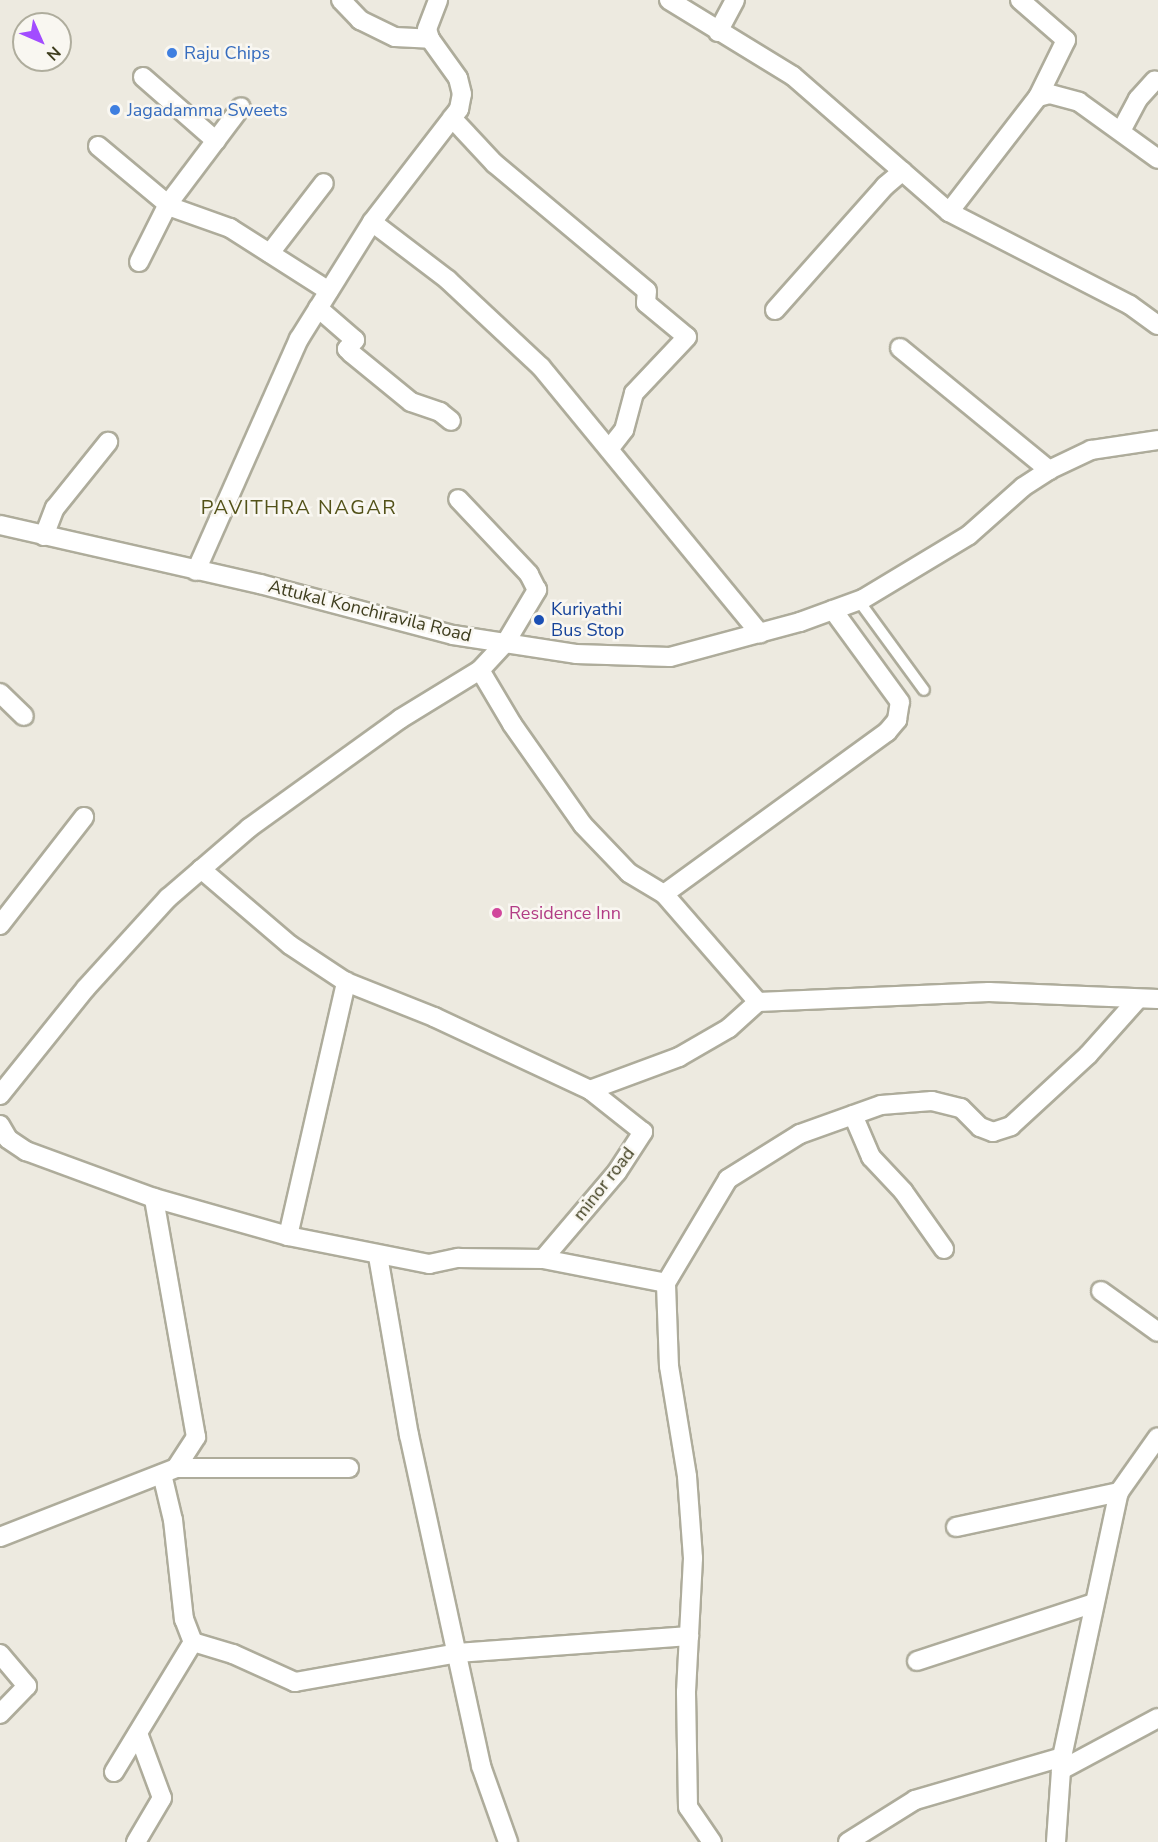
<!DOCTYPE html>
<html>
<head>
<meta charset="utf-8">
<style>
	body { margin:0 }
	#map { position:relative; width:1158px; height:1842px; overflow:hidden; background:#edeae0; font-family:"Nunito Sans",sans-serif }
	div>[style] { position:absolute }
	.roads { filter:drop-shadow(2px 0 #aeac9b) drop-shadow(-2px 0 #aeac9b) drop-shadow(0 2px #aeac9b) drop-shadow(0 -2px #aeac9b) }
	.service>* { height:10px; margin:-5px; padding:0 5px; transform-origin:5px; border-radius:5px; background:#fff }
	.minor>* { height:18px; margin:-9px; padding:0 9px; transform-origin:9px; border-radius:9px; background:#fff }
	.secondary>* { height:18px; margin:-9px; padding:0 9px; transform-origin:9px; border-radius:9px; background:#fff }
	.dots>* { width:16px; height:16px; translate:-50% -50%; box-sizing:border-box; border:3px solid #f9f7f1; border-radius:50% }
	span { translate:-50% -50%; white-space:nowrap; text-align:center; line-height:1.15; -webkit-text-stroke:5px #f9f7f1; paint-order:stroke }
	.shop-label { font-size:18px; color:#366cbe }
	.left { translate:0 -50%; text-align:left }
	.transit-label { font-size:18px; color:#164399 }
	.street-label { font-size:18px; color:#3f3e1f }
	.hotel-label { font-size:18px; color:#b23c85 }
	.neighbourhood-label { font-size:20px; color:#535219; letter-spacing:1.5px }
	.north { position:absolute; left:12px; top:12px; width:60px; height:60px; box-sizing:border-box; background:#f9f7f1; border:2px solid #afad9d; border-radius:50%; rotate:135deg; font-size:16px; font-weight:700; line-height:24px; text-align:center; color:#3f3e1f }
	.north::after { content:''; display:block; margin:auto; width:21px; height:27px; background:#a24cff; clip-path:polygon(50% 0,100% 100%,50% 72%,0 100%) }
</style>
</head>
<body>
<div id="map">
	<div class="roads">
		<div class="service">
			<div style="left:859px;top:601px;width:110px;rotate:53.9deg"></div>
		</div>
		<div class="minor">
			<div style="left:341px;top:0;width:28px;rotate:46deg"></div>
			<div style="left:360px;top:20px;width:39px;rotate:26deg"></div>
			<div style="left:395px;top:37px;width:35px;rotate:3deg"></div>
			<div style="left:669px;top:0;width:145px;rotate:31.5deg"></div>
			<div style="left:793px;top:76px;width:207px;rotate:41.1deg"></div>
			<div style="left:949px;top:212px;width:203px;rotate:27.2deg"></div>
			<div style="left:1130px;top:305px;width:34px;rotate:36deg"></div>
			<div style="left:1020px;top:0;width:61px;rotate:41deg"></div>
			<div style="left:1066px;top:40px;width:64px;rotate:116.2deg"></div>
			<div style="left:718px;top:32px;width:36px;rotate:-62deg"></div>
			<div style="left:143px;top:77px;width:97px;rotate:41.2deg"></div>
			<div style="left:452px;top:118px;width:62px;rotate:47deg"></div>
			<div style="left:494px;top:163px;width:199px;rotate:39.9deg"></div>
			<div style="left:647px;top:291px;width:12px;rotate:95deg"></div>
			<div style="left:646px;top:303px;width:53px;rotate:39.7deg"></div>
			<div style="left:687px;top:337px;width:77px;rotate:133.4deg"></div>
			<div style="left:634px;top:393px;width:38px;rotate:105deg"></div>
			<div style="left:624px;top:430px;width:24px;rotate:128deg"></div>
			<div style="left:1121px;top:131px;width:36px;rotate:-62deg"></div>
			<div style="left:1138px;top:99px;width:25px;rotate:-48deg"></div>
			<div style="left:98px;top:146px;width:95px;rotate:39.9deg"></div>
			<div style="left:171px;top:207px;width:63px;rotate:19.6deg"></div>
			<div style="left:230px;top:228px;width:117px;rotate:32.5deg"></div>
			<div style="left:949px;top:212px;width:145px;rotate:-52.3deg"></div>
			<div style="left:1038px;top:97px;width:12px;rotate:-14deg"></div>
			<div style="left:1050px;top:94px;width:30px;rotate:15deg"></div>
			<div style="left:1079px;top:102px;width:97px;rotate:35.8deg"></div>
			<div style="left:372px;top:222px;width:96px;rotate:37.3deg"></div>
			<div style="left:448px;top:280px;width:127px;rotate:43.1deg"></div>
			<div style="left:541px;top:367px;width:345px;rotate:50.6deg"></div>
			<div style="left:270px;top:253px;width:88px;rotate:-52.4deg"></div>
			<div style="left:139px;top:262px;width:65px;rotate:-63.4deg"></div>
			<div style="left:168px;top:204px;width:121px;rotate:-53deg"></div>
			<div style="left:318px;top:308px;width:49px;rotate:40.9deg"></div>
			<div style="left:355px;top:340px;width:12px;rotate:132deg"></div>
			<div style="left:347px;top:349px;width:6px;rotate:45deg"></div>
			<div style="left:351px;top:353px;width:77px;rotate:39.2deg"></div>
			<div style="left:411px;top:402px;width:31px;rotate:19deg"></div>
			<div style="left:440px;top:412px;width:14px;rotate:39deg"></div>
			<div style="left:775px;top:310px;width:166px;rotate:-48.4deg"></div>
			<div style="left:885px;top:186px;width:23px;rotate:-40deg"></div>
			<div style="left:900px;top:348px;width:193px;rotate:39.3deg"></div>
			<div style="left:44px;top:536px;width:30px;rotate:-69deg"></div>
			<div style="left:55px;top:508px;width:85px;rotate:-51.2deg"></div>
			<div style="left:196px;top:571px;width:254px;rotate:-66.1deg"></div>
			<div style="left:299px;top:339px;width:138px;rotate:-58deg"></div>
			<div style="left:372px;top:222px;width:143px;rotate:-52.4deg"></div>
			<div style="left:459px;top:109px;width:15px;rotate:-79deg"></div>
			<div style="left:462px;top:94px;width:16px;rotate:-104deg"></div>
			<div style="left:458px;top:78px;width:48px;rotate:-125.7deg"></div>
			<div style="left:430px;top:39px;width:10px;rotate:-107deg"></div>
			<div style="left:427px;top:29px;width:31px;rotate:-69deg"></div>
			<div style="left:480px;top:670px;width:63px;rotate:59.3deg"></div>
			<div style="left:512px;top:724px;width:123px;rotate:54.9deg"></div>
			<div style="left:583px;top:825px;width:66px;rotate:46.2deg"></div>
			<div style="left:629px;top:873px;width:41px;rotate:31deg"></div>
			<div style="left:664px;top:894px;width:143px;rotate:49deg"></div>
			<div style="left:0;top:693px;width:33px;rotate:44deg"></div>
			<div style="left:201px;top:869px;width:117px;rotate:40.5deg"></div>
			<div style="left:290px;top:945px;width:67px;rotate:33.5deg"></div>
			<div style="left:346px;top:982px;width:95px;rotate:21.7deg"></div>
			<div style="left:434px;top:1017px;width:172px;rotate:25.1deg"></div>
			<div style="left:590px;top:1090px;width:95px;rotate:-20.3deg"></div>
			<div style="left:679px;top:1057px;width:58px;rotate:-30.1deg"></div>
			<div style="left:729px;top:1028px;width:39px;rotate:-42deg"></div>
			<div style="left:758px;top:1002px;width:231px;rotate:-2.5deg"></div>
			<div style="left:989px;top:992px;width:169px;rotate:2.4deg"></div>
			<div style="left:664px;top:894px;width:276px;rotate:-36deg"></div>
			<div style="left:887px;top:732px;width:16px;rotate:-50deg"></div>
			<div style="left:897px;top:720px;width:18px;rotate:-81deg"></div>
			<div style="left:900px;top:702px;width:114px;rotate:-126.1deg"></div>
			<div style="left:0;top:925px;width:137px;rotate:-52.1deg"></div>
			<div style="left:0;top:1095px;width:137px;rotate:-51.2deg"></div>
			<div style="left:86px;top:988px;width:122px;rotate:-47.7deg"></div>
			<div style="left:168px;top:898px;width:107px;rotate:-40.8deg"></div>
			<div style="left:249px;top:828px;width:186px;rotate:-35.8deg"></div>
			<div style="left:400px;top:719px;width:94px;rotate:-31.5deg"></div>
			<div style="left:480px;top:670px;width:38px;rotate:-47deg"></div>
			<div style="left:506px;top:642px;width:61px;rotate:-59.2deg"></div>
			<div style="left:537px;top:590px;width:18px;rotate:-117deg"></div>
			<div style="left:529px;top:574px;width:103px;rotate:-133.4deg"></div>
			<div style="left:853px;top:1115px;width:46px;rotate:66.8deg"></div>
			<div style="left:871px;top:1157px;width:47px;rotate:46.7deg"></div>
			<div style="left:903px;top:1191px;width:71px;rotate:54.7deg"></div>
			<div style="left:0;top:1125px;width:16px;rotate:60deg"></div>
			<div style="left:8px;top:1139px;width:22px;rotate:34deg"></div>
			<div style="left:26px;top:1151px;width:136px;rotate:20.2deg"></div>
			<div style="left:154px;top:1198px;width:139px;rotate:15.8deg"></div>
			<div style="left:288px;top:1236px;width:144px;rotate:11.2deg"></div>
			<div style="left:429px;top:1264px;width:30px;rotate:-12deg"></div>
			<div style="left:458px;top:1258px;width:85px;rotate:0.7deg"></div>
			<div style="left:543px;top:1259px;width:125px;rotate:11deg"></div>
			<div style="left:288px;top:1236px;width:261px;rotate:-77.1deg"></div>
			<div style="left:378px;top:1256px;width:182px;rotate:80.2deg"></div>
			<div style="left:409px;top:1435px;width:339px;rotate:77.7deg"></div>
			<div style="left:481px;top:1766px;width:81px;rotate:70.4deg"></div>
			<div style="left:543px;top:1259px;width:114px;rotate:-49.6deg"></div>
			<div style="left:617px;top:1172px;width:48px;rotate:-57deg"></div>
			<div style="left:643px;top:1132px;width:68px;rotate:-141.6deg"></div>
			<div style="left:1101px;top:1291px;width:70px;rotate:35.7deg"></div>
			<div style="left:176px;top:1468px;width:173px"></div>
			<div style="left:162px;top:1474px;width:47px;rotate:76.6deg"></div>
			<div style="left:173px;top:1520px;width:100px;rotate:83.7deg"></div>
			<div style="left:184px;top:1619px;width:25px;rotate:69deg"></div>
			<div style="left:193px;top:1642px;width:42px;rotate:16.7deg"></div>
			<div style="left:233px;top:1654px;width:68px;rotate:24.3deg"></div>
			<div style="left:295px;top:1682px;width:165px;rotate:-10.1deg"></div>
			<div style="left:457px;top:1653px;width:233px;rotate:-4.2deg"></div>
			<div style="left:956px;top:1527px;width:167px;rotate:-12.1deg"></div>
			<div style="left:0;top:1537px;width:189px;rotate:-21.4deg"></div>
			<div style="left:176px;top:1468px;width:37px;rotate:-57deg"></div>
			<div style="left:196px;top:1437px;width:243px;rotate:-100deg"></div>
			<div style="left:0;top:1654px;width:42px;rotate:49.8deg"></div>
			<div style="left:27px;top:1686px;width:39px;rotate:134deg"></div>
			<div style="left:917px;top:1661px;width:186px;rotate:-18.1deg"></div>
			<div style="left:1061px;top:1770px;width:110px;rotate:-28.2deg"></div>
			<div style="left:114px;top:1772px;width:152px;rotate:-58.7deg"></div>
			<div style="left:136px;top:1842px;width:51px;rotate:-59.4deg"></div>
			<div style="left:162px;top:1798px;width:69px;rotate:-110.3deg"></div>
			<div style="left:712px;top:1842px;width:42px;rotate:-124.4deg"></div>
			<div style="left:688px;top:1807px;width:115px;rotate:-91deg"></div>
			<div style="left:686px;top:1692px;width:134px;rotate:-87deg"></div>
			<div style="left:693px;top:1558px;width:82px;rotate:-94.2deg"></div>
			<div style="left:687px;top:1476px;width:111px;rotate:-99.3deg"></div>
			<div style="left:669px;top:1366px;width:83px;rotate:-92.1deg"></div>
			<div style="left:666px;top:1283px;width:121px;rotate:-59.2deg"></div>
			<div style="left:728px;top:1179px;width:85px;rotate:-32deg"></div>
			<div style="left:800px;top:1134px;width:86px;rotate:-19.7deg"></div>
			<div style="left:881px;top:1105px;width:51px;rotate:-4.5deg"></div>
			<div style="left:932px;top:1101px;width:30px;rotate:14deg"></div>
			<div style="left:961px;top:1108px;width:27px;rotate:45deg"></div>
			<div style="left:980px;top:1127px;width:14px;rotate:21deg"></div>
			<div style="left:993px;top:1132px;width:19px;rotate:-18deg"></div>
			<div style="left:1011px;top:1126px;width:105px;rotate:-42.7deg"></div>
			<div style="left:1088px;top:1055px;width:75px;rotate:-48.2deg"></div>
			<div style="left:848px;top:1842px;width:79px;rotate:-32.1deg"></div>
			<div style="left:915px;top:1800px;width:153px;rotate:-16.3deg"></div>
			<div style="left:1056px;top:1842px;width:85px;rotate:-86deg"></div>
			<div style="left:1062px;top:1757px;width:271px;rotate:-77.9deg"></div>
			<div style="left:1119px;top:1492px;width:67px;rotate:-54.7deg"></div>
		</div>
		<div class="secondary">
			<div style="left:0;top:525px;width:267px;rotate:12.8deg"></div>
			<div style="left:260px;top:584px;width:200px;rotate:14.8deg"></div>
			<div style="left:453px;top:635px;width:124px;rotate:8.8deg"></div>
			<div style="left:576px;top:654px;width:94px;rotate:1.8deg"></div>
			<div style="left:670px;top:657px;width:135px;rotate:-15.1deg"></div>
			<div style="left:800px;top:622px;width:67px;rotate:-20.1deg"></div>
			<div style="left:863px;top:599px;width:124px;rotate:-31.1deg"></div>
			<div style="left:969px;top:535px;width:72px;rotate:-41.6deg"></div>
			<div style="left:1023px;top:487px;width:31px;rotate:-33deg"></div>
			<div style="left:1049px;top:470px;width:47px;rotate:-25.5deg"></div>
			<div style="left:1091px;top:450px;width:68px;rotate:-8.5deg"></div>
		</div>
	</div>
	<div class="dots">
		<div style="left:172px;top:53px;background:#3f7fe0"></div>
		<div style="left:115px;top:110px;background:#3f7fe0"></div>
		<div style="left:539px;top:620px;background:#1a4fb4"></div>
		<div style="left:497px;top:913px;background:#d1479c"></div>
	</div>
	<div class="shop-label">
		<span class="left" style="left:184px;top:53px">Raju Chips</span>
		<span class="left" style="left:127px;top:110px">Jagadamma Sweets</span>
	</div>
	<div class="transit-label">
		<span class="left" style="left:551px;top:620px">Kuriyathi<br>Bus Stop</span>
	</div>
	<div class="street-label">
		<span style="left:370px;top:611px;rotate:14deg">Attukal Konchiravila Road</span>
		<span style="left:604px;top:1184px;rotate:-52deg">minor road</span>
	</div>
	<div class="hotel-label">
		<span class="left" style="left:509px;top:913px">Residence Inn</span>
	</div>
	<div class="neighbourhood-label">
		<span style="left:299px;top:507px">PAVITHRA NAGAR</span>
	</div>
	<div class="north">N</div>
</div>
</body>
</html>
